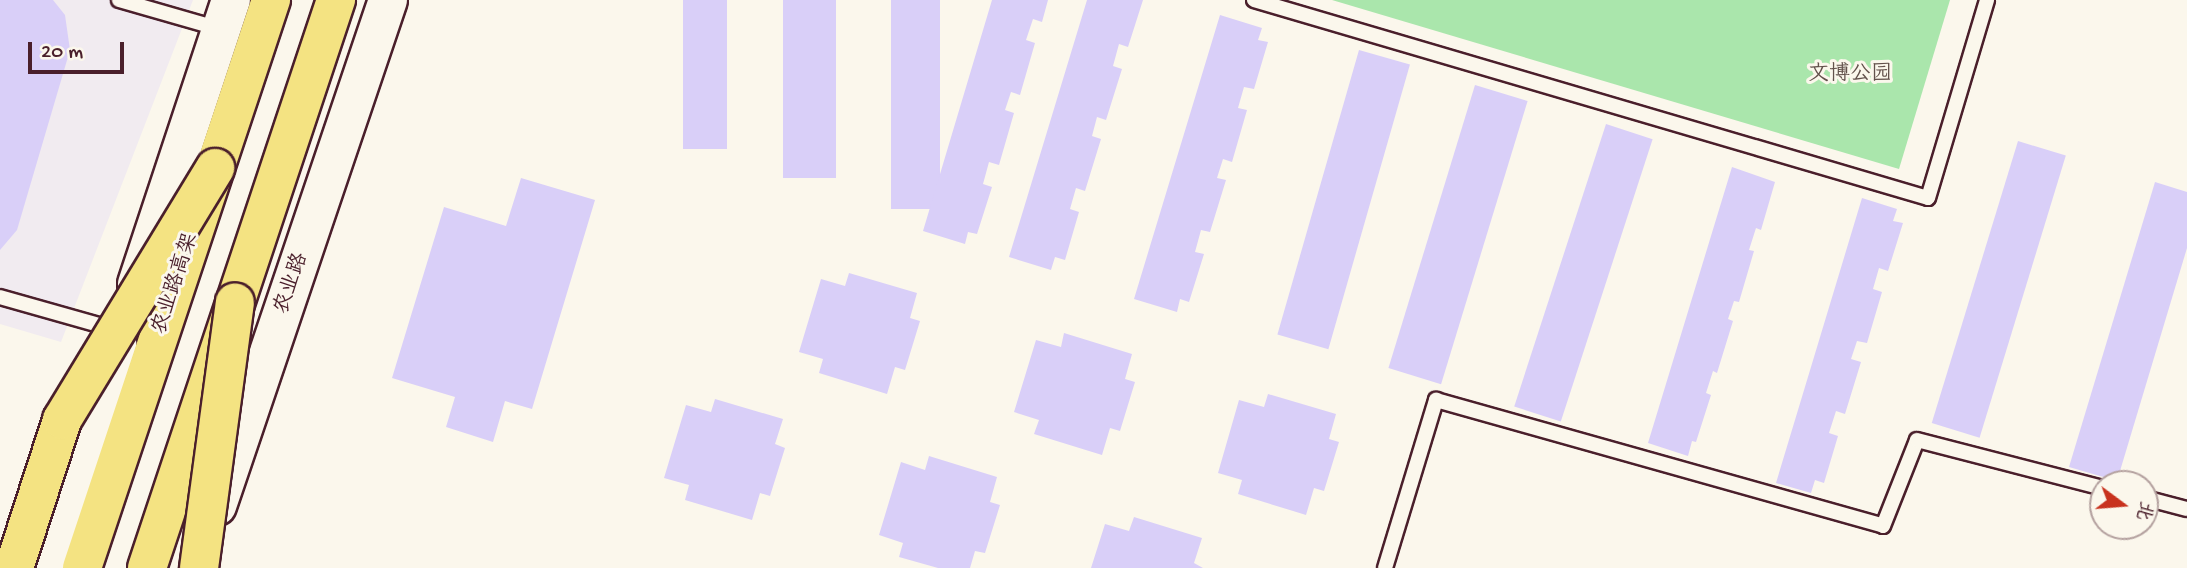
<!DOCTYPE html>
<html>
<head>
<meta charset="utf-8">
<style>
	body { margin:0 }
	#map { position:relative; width:2187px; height:568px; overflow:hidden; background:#fbf7ec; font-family:"Gochi Hand","LXGW WenKai TC",sans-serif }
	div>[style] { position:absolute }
	.built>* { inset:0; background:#f1ebf0 }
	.green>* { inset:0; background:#aae6ac }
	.building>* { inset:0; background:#d9cff8; transform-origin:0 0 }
	.roads { filter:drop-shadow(2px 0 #4a1f2b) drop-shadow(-2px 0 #4a1f2b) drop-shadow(0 2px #4a1f2b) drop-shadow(0 -2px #4a1f2b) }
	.lane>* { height:14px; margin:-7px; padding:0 7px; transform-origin:7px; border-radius:7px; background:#fbf7ec }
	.secondary>* { height:38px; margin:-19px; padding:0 19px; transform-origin:19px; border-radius:19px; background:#fbf7ec }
	.highway>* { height:38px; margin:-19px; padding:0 19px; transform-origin:19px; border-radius:19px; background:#f4e382 }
	.bridges { filter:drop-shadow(2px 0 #4a1f2b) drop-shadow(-2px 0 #4a1f2b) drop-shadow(0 2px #4a1f2b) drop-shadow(0 -2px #4a1f2b) }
	.highway-bridge>* { height:38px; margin:-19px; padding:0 19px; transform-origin:19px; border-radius:19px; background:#f4e382 }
	span { translate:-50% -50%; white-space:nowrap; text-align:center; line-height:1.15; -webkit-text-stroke:6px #fbf7ec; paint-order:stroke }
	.park-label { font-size:21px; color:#62514b }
	.street-label { font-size:21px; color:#4a1f2b }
	.north { position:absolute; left:2089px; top:470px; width:70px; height:70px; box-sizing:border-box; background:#fbf7ec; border:2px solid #b4a19f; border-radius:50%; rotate:106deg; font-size:19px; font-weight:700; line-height:28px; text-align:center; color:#4a1f2b }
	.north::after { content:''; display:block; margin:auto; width:24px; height:32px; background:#c8321e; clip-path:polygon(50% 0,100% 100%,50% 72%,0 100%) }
	.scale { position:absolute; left:28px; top:42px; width:96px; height:32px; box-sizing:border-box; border:4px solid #4a1f2b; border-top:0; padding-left:9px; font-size:21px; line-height:24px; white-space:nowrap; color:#4a1f2b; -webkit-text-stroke:5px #fbf7ec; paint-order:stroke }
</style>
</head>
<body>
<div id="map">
	<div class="built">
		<div style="clip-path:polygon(0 0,193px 0,61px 342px,0 324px)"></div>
	</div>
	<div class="green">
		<div style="clip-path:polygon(1332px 0,1950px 0,1899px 169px)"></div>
	</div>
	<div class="building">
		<div style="clip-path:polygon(0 0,53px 0,65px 15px,70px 50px,17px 230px,0 250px)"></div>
		<div style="left:683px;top:0;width:44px;height:149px"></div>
		<div style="left:783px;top:0;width:53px;height:178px"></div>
		<div style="left:891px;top:0;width:49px;height:209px"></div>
		<div style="clip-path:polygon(992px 0,1048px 0,1042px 22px,1033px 19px,1026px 40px,1035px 43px,1020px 95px,1011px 92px,1005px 110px,1014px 113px,999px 165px,989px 162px,983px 184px,992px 187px,977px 234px,968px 232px,965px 244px,923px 231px)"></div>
		<div style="clip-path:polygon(1087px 0,1143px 0,1128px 47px,1119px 44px,1113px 66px,1122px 69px,1106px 120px,1097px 117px,1092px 136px,1101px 139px,1085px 191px,1076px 188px,1070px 209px,1079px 212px,1065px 260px,1055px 257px,1051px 270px,1009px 257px)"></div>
		<div style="clip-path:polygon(1220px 15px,1262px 28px,1258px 40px,1268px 42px,1254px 89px,1244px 87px,1238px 108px,1247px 110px,1232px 162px,1223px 159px,1217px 178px,1226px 180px,1210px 232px,1201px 230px,1195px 252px,1204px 254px,1189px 302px,1180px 299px,1177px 312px,1134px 299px)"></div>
		<div style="left:1359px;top:50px;width:53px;height:296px;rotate:16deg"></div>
		<div style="left:1475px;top:85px;width:55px;height:296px;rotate:17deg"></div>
		<div style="left:1606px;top:124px;width:49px;height:297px;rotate:18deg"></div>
		<div style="left:2018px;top:141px;width:50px;height:295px;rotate:17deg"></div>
		<div style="clip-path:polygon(1732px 167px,1775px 182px,1761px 230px,1756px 228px,1749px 250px,1754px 251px,1739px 302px,1734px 301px,1728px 319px,1733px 321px,1717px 373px,1713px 371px,1706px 393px,1711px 395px,1696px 442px,1692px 441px,1688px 456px,1648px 443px)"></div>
		<div style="clip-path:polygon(521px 178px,595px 200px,532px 409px,505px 401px,493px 442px,446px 427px,455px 397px,392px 378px,444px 207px,506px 226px)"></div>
		<div style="clip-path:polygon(2155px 182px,2187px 192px,2187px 248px,2117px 481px,2069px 467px)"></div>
		<div style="clip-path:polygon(1862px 198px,1897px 209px,1893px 221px,1903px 223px,1888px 271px,1879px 268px,1873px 289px,1882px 292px,1867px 343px,1857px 341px,1851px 359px,1861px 362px,1845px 414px,1836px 411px,1829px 433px,1838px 436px,1824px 483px,1815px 480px,1811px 493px,1776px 483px)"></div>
		<div style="clip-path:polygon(849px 273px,917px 293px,910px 318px,920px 321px,905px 370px,895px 367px,887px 394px,819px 373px,823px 359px,799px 352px,821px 279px,845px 286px)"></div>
		<div style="clip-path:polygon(1064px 333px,1132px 354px,1125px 379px,1135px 382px,1120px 431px,1110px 428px,1102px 455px,1034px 434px,1039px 420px,1014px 412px,1036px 340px,1061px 347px)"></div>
		<div style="clip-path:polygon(1268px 394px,1336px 414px,1329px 439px,1339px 442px,1324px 491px,1314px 488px,1306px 515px,1238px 494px,1242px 480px,1218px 473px,1239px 400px,1264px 407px)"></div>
		<div style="clip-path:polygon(715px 399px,783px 419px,775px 444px,785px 448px,770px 496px,760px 493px,752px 520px,685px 500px,689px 485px,664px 478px,686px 405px,711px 412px)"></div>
		<div style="clip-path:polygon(929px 456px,997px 477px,990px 502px,1000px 505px,985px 553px,975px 551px,970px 568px,938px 568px,899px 557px,903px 543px,879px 535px,901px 462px,925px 470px)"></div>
		<div style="clip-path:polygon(1134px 517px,1202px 538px,1194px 563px,1203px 568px,1091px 568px,1105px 524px,1129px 531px)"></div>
	</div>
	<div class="roads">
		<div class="lane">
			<div style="left:119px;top:0;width:105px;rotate:16deg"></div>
			<div style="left:1254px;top:0;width:702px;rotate:16.37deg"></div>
			<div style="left:1928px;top:198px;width:207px;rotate:-73.4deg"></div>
			<div style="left:0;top:297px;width:117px;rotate:15.8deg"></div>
			<div style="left:2145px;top:498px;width:43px;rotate:14.7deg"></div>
			<div style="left:1385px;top:568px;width:176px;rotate:-73.1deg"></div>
			<div style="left:1436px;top:400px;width:464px;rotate:15.7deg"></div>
			<div style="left:1883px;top:526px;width:92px;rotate:-68.4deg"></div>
			<div style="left:1917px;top:440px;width:192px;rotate:14.5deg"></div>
		</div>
		<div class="secondary">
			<div style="left:137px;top:284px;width:299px;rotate:-71.7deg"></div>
			<div style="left:217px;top:506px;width:534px;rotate:-71.33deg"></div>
			<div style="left:44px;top:568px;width:236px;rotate:-71.9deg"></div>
		</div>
		<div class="highway">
			<div style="left:82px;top:568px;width:599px;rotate:-71.6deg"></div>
			<div style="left:147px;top:568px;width:599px;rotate:-71.6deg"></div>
		</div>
	</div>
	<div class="bridges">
		<div class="highway-bridge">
			<div style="left:14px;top:568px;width:156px;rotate:-72deg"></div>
			<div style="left:62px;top:420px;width:295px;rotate:-58.7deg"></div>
			<div style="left:199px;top:568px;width:268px;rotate:-82.3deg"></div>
		</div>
	</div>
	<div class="park-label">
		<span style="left:1850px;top:76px">文博公园</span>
	</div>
	<div class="street-label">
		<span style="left:177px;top:284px;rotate:-72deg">农业路高架</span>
		<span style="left:293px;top:284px;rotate:-71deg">农业路</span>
	</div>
	<div class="north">北</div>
	<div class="scale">20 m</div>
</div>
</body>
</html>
